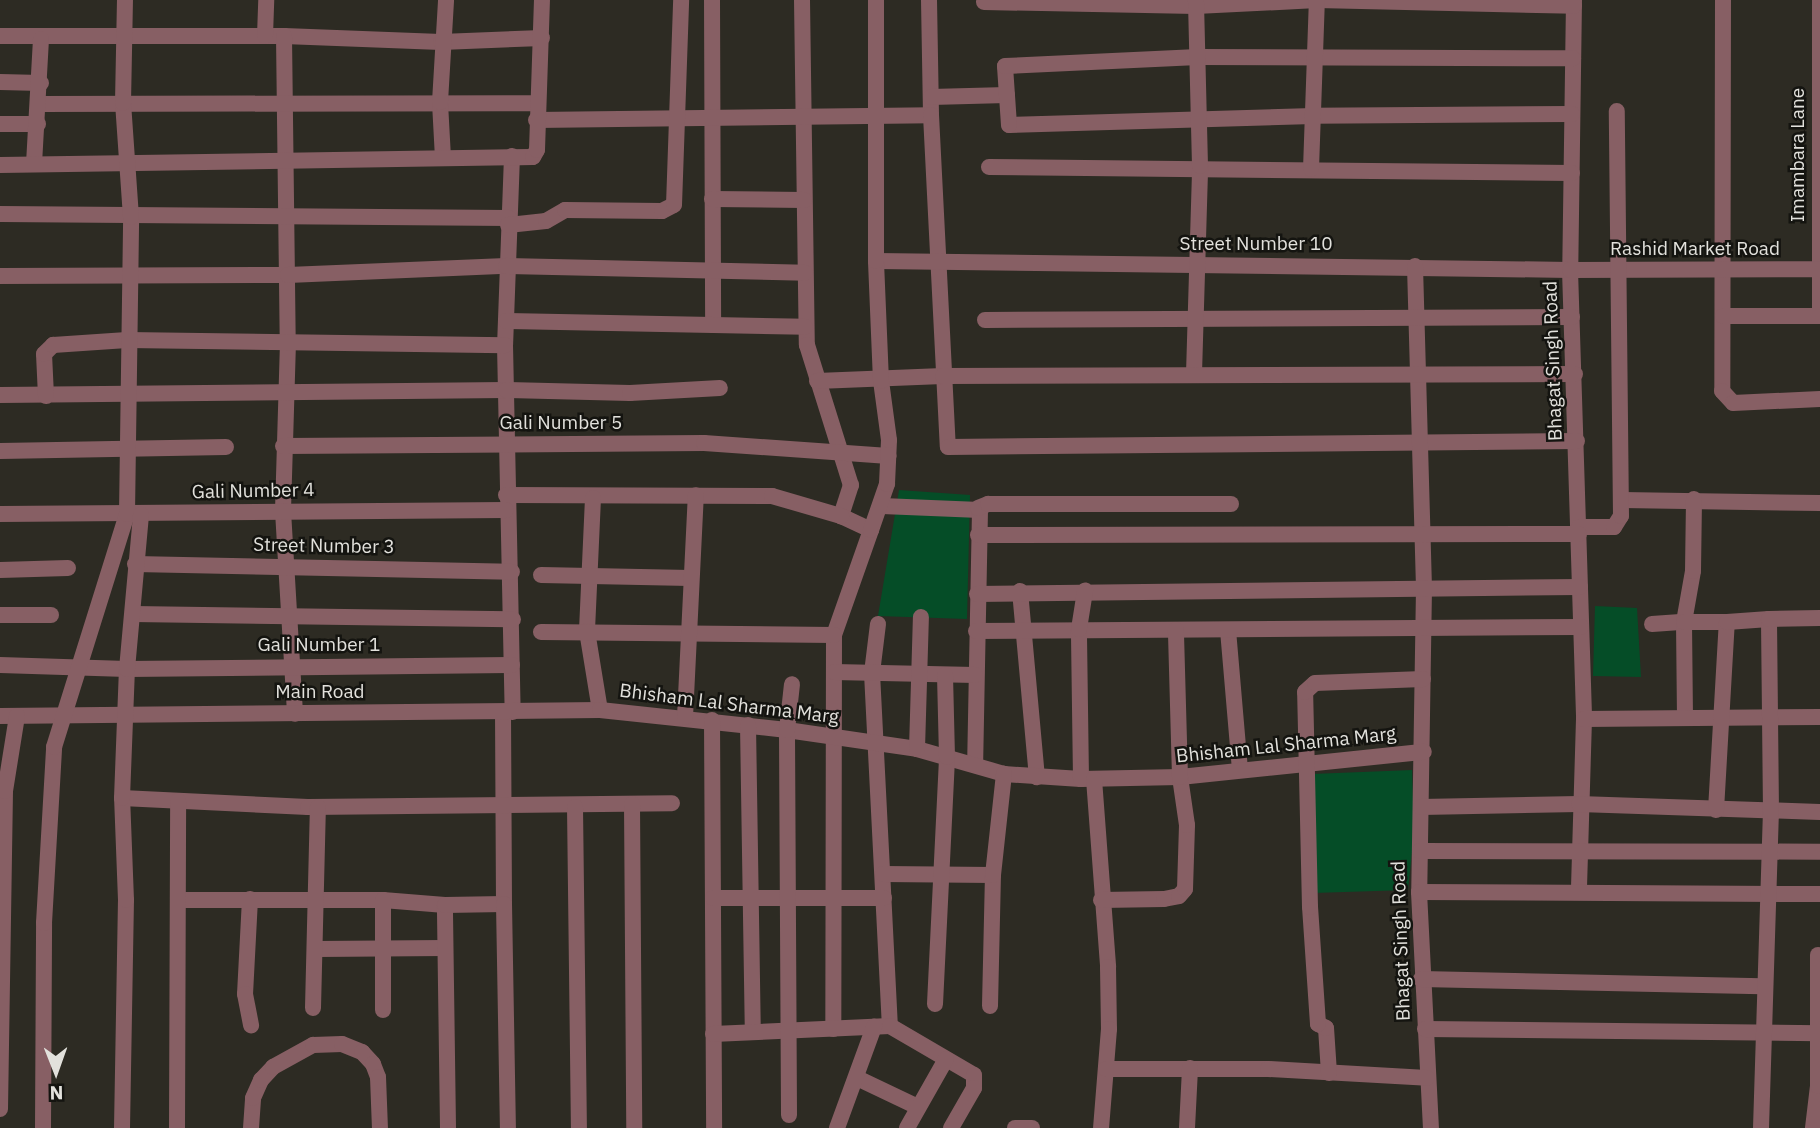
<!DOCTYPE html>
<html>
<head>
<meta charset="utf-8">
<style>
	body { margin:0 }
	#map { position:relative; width:1820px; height:1128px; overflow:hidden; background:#2d2b23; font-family:"IBM Plex Sans",sans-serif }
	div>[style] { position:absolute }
	.green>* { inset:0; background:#054d27 }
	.street>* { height:16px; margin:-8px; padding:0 8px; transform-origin:8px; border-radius:8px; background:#875f64 }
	span { translate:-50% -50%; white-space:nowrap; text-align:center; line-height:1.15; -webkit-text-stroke:5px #141410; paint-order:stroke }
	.street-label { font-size:19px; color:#e2e1dc }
	.north { position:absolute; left:21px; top:1037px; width:70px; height:70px; -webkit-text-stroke:5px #141410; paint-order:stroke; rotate:179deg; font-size:19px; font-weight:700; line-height:28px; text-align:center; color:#e2e1dc }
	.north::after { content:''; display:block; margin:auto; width:24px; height:32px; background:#e2e1dc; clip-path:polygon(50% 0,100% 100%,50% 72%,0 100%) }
</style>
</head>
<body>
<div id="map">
	<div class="green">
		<div style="clip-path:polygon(899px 490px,970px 495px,967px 619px,878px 616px)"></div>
		<div style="clip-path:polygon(1595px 606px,1637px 608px,1641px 677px,1593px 676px)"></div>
		<div style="clip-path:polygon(1412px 770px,1414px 833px,1408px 890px,1313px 893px,1312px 774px)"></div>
	</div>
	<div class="street">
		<div style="left:712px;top:0;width:325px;rotate:89.8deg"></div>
		<div style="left:802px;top:0;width:345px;rotate:89.2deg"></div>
		<div style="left:807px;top:345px;width:147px;rotate:72.6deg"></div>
		<div style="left:851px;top:485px;width:33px;rotate:108deg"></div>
		<div style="left:841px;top:516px;width:33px;rotate:25deg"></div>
		<div style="left:871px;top:530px;width:111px;rotate:109.4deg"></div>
		<div style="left:834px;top:635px;width:394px;rotate:90.1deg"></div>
		<div style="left:929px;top:0;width:115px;rotate:89deg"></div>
		<div style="left:1574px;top:0;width:270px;rotate:90.8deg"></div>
		<div style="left:1570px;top:270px;width:449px;rotate:88.2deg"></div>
		<div style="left:1584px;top:719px;width:171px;rotate:91.7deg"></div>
		<div style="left:1723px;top:0;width:391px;rotate:90.1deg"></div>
		<div style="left:1722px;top:391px;width:16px;rotate:47deg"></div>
		<div style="left:1733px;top:403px;width:87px;rotate:-2.6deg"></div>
		<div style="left:1820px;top:0;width:311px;rotate:90deg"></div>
		<div style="left:984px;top:2px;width:212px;rotate:1.1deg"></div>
		<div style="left:1196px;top:6px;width:121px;rotate:-2.8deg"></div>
		<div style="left:1317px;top:0;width:257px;rotate:1.3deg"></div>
		<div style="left:0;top:36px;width:284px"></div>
		<div style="left:284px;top:36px;width:157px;rotate:2.2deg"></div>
		<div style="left:441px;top:42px;width:101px;rotate:-2.3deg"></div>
		<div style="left:265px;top:36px;width:36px;rotate:-88deg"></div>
		<div style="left:284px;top:36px;width:306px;rotate:89.3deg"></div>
		<div style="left:288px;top:342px;width:169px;rotate:91.7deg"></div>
		<div style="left:283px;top:511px;width:203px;rotate:86.6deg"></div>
		<div style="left:0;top:82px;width:41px;rotate:1.4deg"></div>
		<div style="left:931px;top:97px;width:76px;rotate:-1.5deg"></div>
		<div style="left:40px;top:104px;width:498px;rotate:-0.1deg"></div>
		<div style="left:1572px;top:114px;width:259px;rotate:179.6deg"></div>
		<div style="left:1313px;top:116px;width:304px;rotate:178.3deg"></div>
		<div style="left:1009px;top:125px;width:59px;rotate:-93.9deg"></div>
		<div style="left:1005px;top:66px;width:193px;rotate:-2.7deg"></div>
		<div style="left:1198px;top:57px;width:375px;rotate:0.2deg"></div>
		<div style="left:536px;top:120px;width:395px;rotate:-0.7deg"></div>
		<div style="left:931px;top:115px;width:332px;rotate:87.1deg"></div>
		<div style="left:948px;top:447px;width:629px;rotate:-0.55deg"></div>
		<div style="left:0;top:124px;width:38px"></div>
		<div style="left:512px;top:156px;width:189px;rotate:92.1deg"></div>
		<div style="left:505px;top:345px;width:367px;rotate:88.8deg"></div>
		<div style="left:443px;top:158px;width:56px;rotate:-93.1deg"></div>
		<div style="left:440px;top:102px;width:102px;rotate:-86.6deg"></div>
		<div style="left:34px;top:164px;width:125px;rotate:-86.8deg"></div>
		<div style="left:0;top:165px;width:533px;rotate:-0.86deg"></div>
		<div style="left:533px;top:157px;width:8px;rotate:-60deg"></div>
		<div style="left:537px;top:150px;width:150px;rotate:-88.1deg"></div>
		<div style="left:989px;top:167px;width:583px;rotate:0.59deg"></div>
		<div style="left:1311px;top:169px;width:169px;rotate:-88deg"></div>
		<div style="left:712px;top:199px;width:92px;rotate:0.6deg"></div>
		<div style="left:0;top:214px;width:509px;rotate:0.45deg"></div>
		<div style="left:508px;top:225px;width:38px;rotate:-6deg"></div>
		<div style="left:546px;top:221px;width:22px;rotate:-30deg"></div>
		<div style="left:565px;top:210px;width:97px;rotate:0.6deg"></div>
		<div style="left:662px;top:211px;width:13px;rotate:-27deg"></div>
		<div style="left:674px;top:205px;width:205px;rotate:-88deg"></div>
		<div style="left:876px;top:261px;width:694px;rotate:0.74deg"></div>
		<div style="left:1570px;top:270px;width:250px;rotate:-0.2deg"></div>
		<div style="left:1415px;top:266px;width:322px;rotate:88.4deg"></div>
		<div style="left:1424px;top:588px;width:304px;rotate:90.9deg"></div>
		<div style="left:1419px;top:892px;width:236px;rotate:87.1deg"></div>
		<div style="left:0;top:276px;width:288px;rotate:-0.2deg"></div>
		<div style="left:288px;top:275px;width:218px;rotate:-2.4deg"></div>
		<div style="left:506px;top:266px;width:299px;rotate:1.3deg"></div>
		<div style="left:1723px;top:316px;width:97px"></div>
		<div style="left:985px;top:320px;width:587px;rotate:-0.29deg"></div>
		<div style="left:506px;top:321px;width:299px;rotate:1.1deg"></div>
		<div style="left:1194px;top:374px;width:208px;rotate:-88.3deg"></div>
		<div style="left:1200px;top:166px;width:166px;rotate:-91.4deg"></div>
		<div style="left:817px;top:381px;width:126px;rotate:-2.3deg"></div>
		<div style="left:943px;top:376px;width:632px;rotate:-0.18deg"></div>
		<div style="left:0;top:395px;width:506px;rotate:-0.57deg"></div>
		<div style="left:506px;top:390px;width:124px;rotate:1.4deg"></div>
		<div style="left:630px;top:393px;width:90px;rotate:-3.2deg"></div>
		<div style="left:46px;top:396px;width:42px;rotate:-92.7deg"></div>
		<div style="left:44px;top:354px;width:13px;rotate:-45deg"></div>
		<div style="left:53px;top:345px;width:74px;rotate:-3.9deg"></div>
		<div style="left:127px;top:340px;width:378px;rotate:0.8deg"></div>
		<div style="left:283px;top:446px;width:421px;rotate:-0.4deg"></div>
		<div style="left:704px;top:443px;width:185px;rotate:4deg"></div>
		<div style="left:0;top:451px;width:226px;rotate:-1deg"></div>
		<div style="left:506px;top:495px;width:266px;rotate:0.2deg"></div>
		<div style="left:772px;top:496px;width:72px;rotate:16.2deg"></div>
		<div style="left:593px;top:498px;width:133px;rotate:92.6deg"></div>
		<div style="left:587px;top:631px;width:80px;rotate:80.7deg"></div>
		<div style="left:1622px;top:500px;width:198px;rotate:0.9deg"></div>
		<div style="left:882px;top:506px;width:98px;rotate:2.3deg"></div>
		<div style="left:980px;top:510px;width:253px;rotate:91.1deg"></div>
		<div style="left:978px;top:508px;width:11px;rotate:-22deg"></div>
		<div style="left:988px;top:504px;width:243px"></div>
		<div style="left:0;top:514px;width:506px;rotate:-0.45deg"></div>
		<div style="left:1579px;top:527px;width:35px"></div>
		<div style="left:1614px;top:527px;width:13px;rotate:-58deg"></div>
		<div style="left:1621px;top:516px;width:405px;rotate:-90.6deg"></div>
		<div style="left:871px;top:530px;width:49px;rotate:-70.8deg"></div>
		<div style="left:887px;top:484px;width:44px;rotate:-87.4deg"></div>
		<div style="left:889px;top:440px;width:60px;rotate:-97.7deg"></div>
		<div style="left:881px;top:381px;width:120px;rotate:-92.4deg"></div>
		<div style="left:876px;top:261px;width:261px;rotate:-90deg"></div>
		<div style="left:978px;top:535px;width:601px;rotate:-0.1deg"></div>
		<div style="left:135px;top:564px;width:377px;rotate:1.2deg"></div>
		<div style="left:0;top:570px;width:68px;rotate:-1.7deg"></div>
		<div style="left:541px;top:575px;width:149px;rotate:1.2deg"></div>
		<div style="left:1020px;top:591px;width:187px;rotate:84.8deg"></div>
		<div style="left:977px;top:594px;width:603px;rotate:-0.67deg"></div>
		<div style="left:133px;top:614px;width:380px;rotate:0.8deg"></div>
		<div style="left:0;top:615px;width:51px"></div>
		<div style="left:878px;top:624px;width:49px;rotate:97deg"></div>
		<div style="left:872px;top:673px;width:353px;rotate:87.1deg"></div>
		<div style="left:1652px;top:624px;width:32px;rotate:-4deg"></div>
		<div style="left:1684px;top:622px;width:52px;rotate:-80deg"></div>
		<div style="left:1693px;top:571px;width:72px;rotate:-89.2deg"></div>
		<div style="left:1228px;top:630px;width:140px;rotate:85.1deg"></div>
		<div style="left:976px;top:631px;width:605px;rotate:-0.38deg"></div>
		<div style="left:541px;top:632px;width:293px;rotate:0.6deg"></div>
		<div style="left:0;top:665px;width:127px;rotate:1.8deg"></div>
		<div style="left:127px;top:669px;width:385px;rotate:-0.6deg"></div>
		<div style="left:834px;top:672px;width:141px;rotate:1.2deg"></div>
		<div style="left:503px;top:712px;width:192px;rotate:89.7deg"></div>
		<div style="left:0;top:716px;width:600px;rotate:-0.57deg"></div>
		<div style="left:600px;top:710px;width:188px;rotate:6.1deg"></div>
		<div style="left:787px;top:730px;width:131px;rotate:8.3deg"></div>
		<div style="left:917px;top:749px;width:91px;rotate:16deg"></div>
		<div style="left:1004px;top:774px;width:77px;rotate:3.7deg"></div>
		<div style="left:1081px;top:779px;width:99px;rotate:-1.2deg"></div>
		<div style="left:1180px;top:777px;width:245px;rotate:-5.9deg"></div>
		<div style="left:685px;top:717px;width:222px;rotate:-87.2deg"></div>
		<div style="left:1685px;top:718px;width:96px;rotate:-90.6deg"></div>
		<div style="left:1684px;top:622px;width:43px"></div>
		<div style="left:1584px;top:719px;width:236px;rotate:-0.5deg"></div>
		<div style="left:712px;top:720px;width:408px;rotate:89.7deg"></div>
		<div style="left:748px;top:725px;width:307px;rotate:89.1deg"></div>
		<div style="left:917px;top:749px;width:132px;rotate:-88.3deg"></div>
		<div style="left:1081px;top:779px;width:150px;rotate:-90.8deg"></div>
		<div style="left:1079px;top:629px;width:39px;rotate:-81deg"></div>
		<div style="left:1094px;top:779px;width:189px;rotate:85.7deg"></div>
		<div style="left:1108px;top:967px;width:62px;rotate:89.1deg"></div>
		<div style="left:1109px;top:1029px;width:99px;rotate:94.6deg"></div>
		<div style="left:122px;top:798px;width:186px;rotate:2.8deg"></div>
		<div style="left:308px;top:807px;width:364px;rotate:-0.6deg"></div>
		<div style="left:632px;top:804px;width:324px;rotate:89.6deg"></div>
		<div style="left:575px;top:807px;width:321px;rotate:89.3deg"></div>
		<div style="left:1421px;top:807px;width:158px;rotate:-1.1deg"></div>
		<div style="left:1579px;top:804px;width:241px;rotate:1.9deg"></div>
		<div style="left:1716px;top:810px;width:188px;rotate:-86.7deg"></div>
		<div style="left:1727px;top:622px;width:42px;rotate:-4.1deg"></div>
		<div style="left:1420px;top:851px;width:400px;rotate:0.1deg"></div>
		<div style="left:883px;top:874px;width:110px;rotate:0.5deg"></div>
		<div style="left:1419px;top:892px;width:401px;rotate:0.3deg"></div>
		<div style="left:713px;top:898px;width:171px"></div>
		<div style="left:250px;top:899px;width:95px;rotate:93deg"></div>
		<div style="left:245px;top:994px;width:32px;rotate:79deg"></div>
		<div style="left:178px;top:900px;width:205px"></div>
		<div style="left:383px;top:900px;width:62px;rotate:4.6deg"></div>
		<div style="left:1101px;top:900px;width:63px;rotate:-0.9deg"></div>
		<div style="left:1164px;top:899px;width:15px;rotate:-11deg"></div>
		<div style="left:1179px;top:896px;width:9px;rotate:-49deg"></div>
		<div style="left:1185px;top:889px;width:64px;rotate:-88.2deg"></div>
		<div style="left:1187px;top:825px;width:49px;rotate:-98.3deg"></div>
		<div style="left:1180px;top:777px;width:147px;rotate:-91.6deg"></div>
		<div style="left:317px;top:949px;width:128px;rotate:-0.4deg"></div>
		<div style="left:1421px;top:979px;width:341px;rotate:1.2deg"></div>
		<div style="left:935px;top:1004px;width:247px;rotate:-87.2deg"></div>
		<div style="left:947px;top:757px;width:82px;rotate:-91.4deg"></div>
		<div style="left:990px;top:1006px;width:131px;rotate:-88.7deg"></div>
		<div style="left:993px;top:875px;width:102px;rotate:-83.8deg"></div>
		<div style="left:313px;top:1008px;width:201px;rotate:-88.6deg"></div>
		<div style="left:383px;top:1010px;width:110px;rotate:-90deg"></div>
		<div style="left:1425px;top:1029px;width:395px;rotate:0.6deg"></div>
		<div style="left:713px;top:1034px;width:177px;rotate:-2.6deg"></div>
		<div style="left:890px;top:1026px;width:97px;rotate:30.3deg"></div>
		<div style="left:974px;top:1075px;width:13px;rotate:90deg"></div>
		<div style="left:974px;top:1088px;width:46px;rotate:119.9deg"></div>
		<div style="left:1106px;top:1069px;width:162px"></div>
		<div style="left:1268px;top:1069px;width:159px;rotate:3.2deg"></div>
		<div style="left:1329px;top:1073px;width:45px;rotate:-93.8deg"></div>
		<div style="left:1326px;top:1028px;width:9px;rotate:-153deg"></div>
		<div style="left:1318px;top:1024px;width:117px;rotate:-93.9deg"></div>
		<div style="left:1310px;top:907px;width:215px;rotate:-91.3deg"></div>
		<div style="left:1305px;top:692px;width:13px;rotate:-42deg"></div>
		<div style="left:1315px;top:683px;width:108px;rotate:-2.1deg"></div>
		<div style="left:857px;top:1078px;width:68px;rotate:25.4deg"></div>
		<div style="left:0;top:1109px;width:318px;rotate:-89.1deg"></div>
		<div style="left:5px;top:791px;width:76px;rotate:-80.9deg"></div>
		<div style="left:789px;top:1115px;width:385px;rotate:-90.3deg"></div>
		<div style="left:787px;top:730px;width:46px;rotate:-83.8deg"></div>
		<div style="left:43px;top:1128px;width:205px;rotate:-89.7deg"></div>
		<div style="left:44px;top:923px;width:176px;rotate:-86.7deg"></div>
		<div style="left:54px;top:747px;width:244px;rotate:-72.6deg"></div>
		<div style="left:127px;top:514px;width:297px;rotate:-89.2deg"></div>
		<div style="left:131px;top:217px;width:114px;rotate:-94deg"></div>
		<div style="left:123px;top:103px;width:103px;rotate:-88.9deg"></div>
		<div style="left:122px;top:1128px;width:228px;rotate:-89deg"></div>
		<div style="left:126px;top:900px;width:102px;rotate:-92.2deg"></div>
		<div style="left:122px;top:798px;width:129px;rotate:-87.8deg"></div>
		<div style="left:127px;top:669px;width:155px;rotate:-84.8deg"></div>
		<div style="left:177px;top:1128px;width:327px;rotate:-89.8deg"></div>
		<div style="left:251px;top:1128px;width:30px;rotate:-86deg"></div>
		<div style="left:253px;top:1098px;width:20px;rotate:-66deg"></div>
		<div style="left:261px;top:1080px;width:18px;rotate:-47deg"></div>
		<div style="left:273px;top:1067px;width:46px;rotate:-28.8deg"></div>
		<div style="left:313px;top:1045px;width:29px;rotate:-2deg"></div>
		<div style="left:342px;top:1044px;width:22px;rotate:22deg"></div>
		<div style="left:362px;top:1052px;width:16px;rotate:47deg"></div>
		<div style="left:373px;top:1064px;width:14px;rotate:69deg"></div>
		<div style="left:378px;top:1077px;width:51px;rotate:87.8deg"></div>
		<div style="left:448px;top:1128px;width:223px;rotate:-90.8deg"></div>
		<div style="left:445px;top:905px;width:59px;rotate:-1deg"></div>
		<div style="left:504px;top:904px;width:224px;rotate:89deg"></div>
		<div style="left:837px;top:1128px;width:108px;rotate:-69.9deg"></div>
		<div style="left:907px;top:1128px;width:79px;rotate:-60.5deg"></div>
		<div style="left:1015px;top:1128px;width:17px"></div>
		<div style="left:1187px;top:1128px;width:60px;rotate:-87.1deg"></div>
		<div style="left:1761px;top:1128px;width:316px;rotate:-88.2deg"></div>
		<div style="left:1771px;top:812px;width:193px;rotate:-90.6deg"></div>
		<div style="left:1769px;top:619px;width:51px;rotate:-1.1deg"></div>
		<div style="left:1813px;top:1128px;width:42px;rotate:-83.2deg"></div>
		<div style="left:1818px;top:1086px;width:131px;rotate:-90deg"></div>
	</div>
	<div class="street-label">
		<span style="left:1798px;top:155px;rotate:-90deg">Imambara Lane</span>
		<span style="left:1256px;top:244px">Street Number 10</span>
		<span style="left:1695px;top:249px">Rashid Market Road</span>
		<span style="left:1553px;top:361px;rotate:-92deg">Bhagat Singh Road</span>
		<span style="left:561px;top:423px">Gali Number 5</span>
		<span style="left:253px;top:491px;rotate:-1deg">Gali Number 4</span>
		<span style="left:324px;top:546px;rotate:1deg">Street Number 3</span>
		<span style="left:319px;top:645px">Gali Number 1</span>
		<span style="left:320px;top:692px">Main Road</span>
		<span style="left:729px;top:704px;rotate:7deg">Bhisham Lal Sharma Marg</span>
		<span style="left:1286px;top:745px;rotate:-6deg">Bhisham Lal Sharma Marg</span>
		<span style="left:1401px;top:941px;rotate:-92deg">Bhagat Singh Road</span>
	</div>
	<div class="north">N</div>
</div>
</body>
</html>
